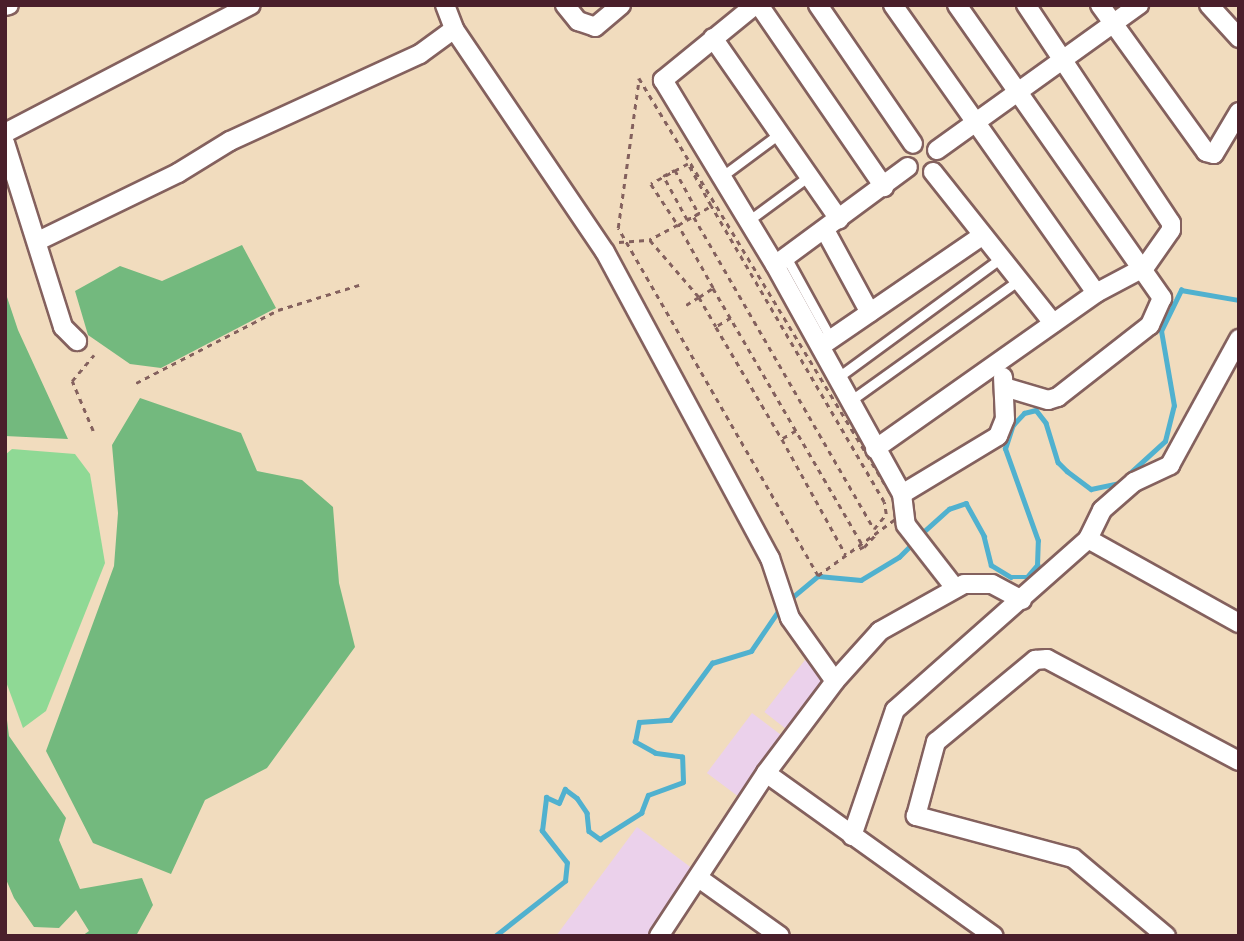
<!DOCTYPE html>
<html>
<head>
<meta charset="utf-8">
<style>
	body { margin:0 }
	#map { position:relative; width:1244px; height:941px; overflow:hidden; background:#f1dcbe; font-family:"IM FELL Double Pica",serif }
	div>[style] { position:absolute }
	.built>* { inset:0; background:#ebd1eb; transform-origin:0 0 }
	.green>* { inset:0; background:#8fd995 }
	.forest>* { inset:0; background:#73b97e }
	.stream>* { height:4.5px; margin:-2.25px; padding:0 2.25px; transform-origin:2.25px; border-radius:2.25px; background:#50b1cf }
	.path>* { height:2.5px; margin-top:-1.25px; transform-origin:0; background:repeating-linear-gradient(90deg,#84615e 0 5px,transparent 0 10px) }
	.roads { filter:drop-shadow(2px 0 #84615e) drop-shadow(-2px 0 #84615e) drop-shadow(0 2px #84615e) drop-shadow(0 -2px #84615e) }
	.lane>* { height:9px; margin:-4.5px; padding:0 4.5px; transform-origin:4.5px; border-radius:4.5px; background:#fff }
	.street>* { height:18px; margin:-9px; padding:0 9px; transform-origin:9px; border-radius:9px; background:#fff }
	span { translate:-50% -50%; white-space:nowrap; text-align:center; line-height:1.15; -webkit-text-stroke:5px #f6f6f2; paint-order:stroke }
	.frame { position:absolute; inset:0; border:7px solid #4a1f2b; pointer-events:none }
</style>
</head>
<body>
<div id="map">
	<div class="built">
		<div style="left:805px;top:660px;width:28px;height:66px;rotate:38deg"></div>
		<div style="left:752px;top:713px;width:41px;height:75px;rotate:37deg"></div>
		<div style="clip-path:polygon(637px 827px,701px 875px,655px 936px,556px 936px)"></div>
	</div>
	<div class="green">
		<div style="clip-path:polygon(12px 449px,75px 454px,90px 474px,105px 563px,46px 711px,23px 728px,5px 679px,5px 455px)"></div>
	</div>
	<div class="forest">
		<div style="clip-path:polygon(242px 245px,276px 308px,161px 368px,130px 364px,88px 335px,75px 291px,120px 266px,162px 281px)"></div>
		<div style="clip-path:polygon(5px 291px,18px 330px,68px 439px,5px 436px)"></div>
		<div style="clip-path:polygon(140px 398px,241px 433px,257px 471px,302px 480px,333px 507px,339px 583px,355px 647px,267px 768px,205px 800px,171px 874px,93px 843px,46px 751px,114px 566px,118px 513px,112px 445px)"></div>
		<div style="clip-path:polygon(5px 704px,9px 736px,66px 818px,59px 840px,80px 889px,142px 878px,153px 905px,136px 936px,82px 936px,89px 931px,76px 910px,59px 928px,34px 927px,14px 898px,5px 877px)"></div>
	</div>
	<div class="stream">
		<div style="left:920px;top:535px;width:39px;rotate:-42deg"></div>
		<div style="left:949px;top:509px;width:18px;rotate:-19deg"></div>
		<div style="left:966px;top:503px;width:38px;rotate:61deg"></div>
		<div style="left:984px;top:536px;width:30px;rotate:76deg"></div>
		<div style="left:991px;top:565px;width:23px;rotate:31deg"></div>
		<div style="left:1011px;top:577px;width:16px"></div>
		<div style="left:1027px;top:577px;width:16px;rotate:-50deg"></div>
		<div style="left:1037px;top:565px;width:24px;rotate:-88deg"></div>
		<div style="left:1038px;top:541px;width:98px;rotate:-109.7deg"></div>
		<div style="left:1005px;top:449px;width:25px;rotate:-72deg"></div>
		<div style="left:1013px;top:425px;width:16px;rotate:-47deg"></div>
		<div style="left:1024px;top:413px;width:12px;rotate:-14deg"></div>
		<div style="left:1036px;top:410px;width:16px;rotate:52deg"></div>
		<div style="left:1046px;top:423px;width:41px;rotate:72.9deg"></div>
		<div style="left:1058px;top:462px;width:13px;rotate:45deg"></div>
		<div style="left:1067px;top:471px;width:30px;rotate:37deg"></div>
		<div style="left:1091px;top:489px;width:29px;rotate:-12deg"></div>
		<div style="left:1119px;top:483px;width:62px;rotate:-42.4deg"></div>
		<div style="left:1165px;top:441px;width:36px;rotate:-76deg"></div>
		<div style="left:1174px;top:406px;width:76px;rotate:-99.8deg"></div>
		<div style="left:1161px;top:331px;width:46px;rotate:-64deg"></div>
		<div style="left:1181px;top:290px;width:59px;rotate:9.8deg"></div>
		<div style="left:788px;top:601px;width:39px;rotate:-40deg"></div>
		<div style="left:818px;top:576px;width:43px;rotate:5.3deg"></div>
		<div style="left:861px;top:580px;width:44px;rotate:-31.2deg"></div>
		<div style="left:899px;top:557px;width:21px;rotate:-45deg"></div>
		<div style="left:495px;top:936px;width:89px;rotate:-38.2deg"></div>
		<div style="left:565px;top:881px;width:18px;rotate:-84deg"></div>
		<div style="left:567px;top:863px;width:41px;rotate:-128deg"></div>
		<div style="left:542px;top:831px;width:34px;rotate:-83deg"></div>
		<div style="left:546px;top:797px;width:14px;rotate:25deg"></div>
		<div style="left:559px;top:803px;width:15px;rotate:-67deg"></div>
		<div style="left:565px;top:789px;width:15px;rotate:37deg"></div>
		<div style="left:577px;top:798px;width:18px;rotate:56deg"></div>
		<div style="left:587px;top:813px;width:18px;rotate:84deg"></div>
		<div style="left:589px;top:831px;width:14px;rotate:36deg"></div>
		<div style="left:600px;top:839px;width:49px;rotate:-32.4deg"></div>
		<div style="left:641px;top:813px;width:19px;rotate:-69deg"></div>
		<div style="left:648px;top:795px;width:37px;rotate:-20deg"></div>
		<div style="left:683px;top:782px;width:25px;rotate:-92deg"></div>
		<div style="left:682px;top:757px;width:27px;rotate:-172deg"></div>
		<div style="left:655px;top:753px;width:23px;rotate:-151deg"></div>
		<div style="left:635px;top:742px;width:20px;rotate:-79deg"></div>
		<div style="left:639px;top:722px;width:31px;rotate:-4deg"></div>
		<div style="left:670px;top:720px;width:71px;rotate:-53.6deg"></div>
		<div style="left:712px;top:663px;width:41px;rotate:-17.1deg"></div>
		<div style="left:751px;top:651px;width:53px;rotate:-55.7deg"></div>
	</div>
	<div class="path">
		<div style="left:639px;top:78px;width:510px;rotate:58.8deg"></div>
		<div style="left:903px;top:514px;width:105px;rotate:143.9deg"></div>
		<div style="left:818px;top:576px;width:401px;rotate:-119.9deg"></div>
		<div style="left:618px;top:228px;width:151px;rotate:-82deg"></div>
		<div style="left:675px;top:170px;width:50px;rotate:61.4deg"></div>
		<div style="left:699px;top:214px;width:13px;rotate:153deg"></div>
		<div style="left:687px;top:220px;width:50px;rotate:-118.6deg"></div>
		<div style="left:663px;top:176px;width:13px;rotate:-27deg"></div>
		<div style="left:694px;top:217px;width:360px;rotate:60deg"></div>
		<div style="left:874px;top:529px;width:19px;rotate:-51deg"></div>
		<div style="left:886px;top:514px;width:12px;rotate:-99deg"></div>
		<div style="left:884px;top:502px;width:343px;rotate:-120.3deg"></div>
		<div style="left:619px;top:242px;width:31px;rotate:-4deg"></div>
		<div style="left:713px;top:288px;width:300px;rotate:59.8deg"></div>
		<div style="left:864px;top:547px;width:9px;rotate:153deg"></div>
		<div style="left:686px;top:305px;width:15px;rotate:-32deg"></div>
		<div style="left:699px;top:297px;width:17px;rotate:-33deg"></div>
		<div style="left:713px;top:288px;width:72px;rotate:-119.1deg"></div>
		<div style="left:678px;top:225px;width:38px;rotate:-30deg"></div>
		<div style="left:711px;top:206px;width:48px;rotate:-118.7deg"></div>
		<div style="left:688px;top:164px;width:42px;rotate:151.6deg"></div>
		<div style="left:651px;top:184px;width:49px;rotate:56.6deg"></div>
		<div style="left:678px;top:225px;width:32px;rotate:152deg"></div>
		<div style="left:650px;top:240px;width:75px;rotate:49.3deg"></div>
		<div style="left:699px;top:297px;width:34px;rotate:60deg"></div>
		<div style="left:731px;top:318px;width:17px;rotate:149deg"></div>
		<div style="left:716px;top:327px;width:130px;rotate:59.5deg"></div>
		<div style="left:136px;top:383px;width:160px;rotate:-27.2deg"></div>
		<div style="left:278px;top:310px;width:85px;rotate:-17.2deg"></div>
		<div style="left:93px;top:431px;width:54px;rotate:-112.8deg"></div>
		<div style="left:72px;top:381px;width:34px;rotate:-50deg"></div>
		<div style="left:796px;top:431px;width:16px;rotate:150deg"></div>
		<div style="left:782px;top:439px;width:132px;rotate:61.1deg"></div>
		<div style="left:864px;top:547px;width:16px;rotate:-47deg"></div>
	</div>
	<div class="roads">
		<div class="lane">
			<div style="left:721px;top:177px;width:74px;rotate:-36.7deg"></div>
			<div style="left:748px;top:221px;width:76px;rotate:-36.4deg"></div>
			<div style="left:786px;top:257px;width:94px;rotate:61.2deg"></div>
			<div style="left:837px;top:378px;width:203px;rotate:-36.2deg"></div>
			<div style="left:850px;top:401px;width:208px;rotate:-35.6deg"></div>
		</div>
		<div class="street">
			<div style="left:445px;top:5px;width:26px;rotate:69deg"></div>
			<div style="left:454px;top:29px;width:269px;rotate:55.9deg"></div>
			<div style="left:605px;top:252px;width:348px;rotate:61.7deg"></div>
			<div style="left:770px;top:558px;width:63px;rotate:71.6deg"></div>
			<div style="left:790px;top:618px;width:77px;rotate:54.5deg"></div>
			<div style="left:565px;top:5px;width:21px;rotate:51deg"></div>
			<div style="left:578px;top:21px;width:18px;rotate:19deg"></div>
			<div style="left:595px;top:27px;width:34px;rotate:-40deg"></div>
			<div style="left:755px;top:5px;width:119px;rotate:140.8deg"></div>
			<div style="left:663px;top:80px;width:216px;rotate:58.8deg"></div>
			<div style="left:775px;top:265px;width:262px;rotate:61deg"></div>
			<div style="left:902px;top:494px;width:31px;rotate:83deg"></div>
			<div style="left:906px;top:525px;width:80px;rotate:52.1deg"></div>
			<div style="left:759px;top:5px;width:221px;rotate:55.5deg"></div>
			<div style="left:818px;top:5px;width:168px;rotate:55.6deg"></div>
			<div style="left:893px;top:5px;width:352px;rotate:54.8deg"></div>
			<div style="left:957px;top:5px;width:358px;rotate:55deg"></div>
			<div style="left:1162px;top:298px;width:30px;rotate:114deg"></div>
			<div style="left:1150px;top:325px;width:117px;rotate:142deg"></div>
			<div style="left:1058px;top:397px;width:10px;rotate:163deg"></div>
			<div style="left:1048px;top:400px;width:46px;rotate:-163.5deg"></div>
			<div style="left:1100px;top:5px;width:181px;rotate:54.2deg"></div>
			<div style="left:1206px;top:152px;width:8px;rotate:14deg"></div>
			<div style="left:1214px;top:154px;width:49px;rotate:-59.2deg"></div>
			<div style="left:1209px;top:5px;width:45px;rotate:47.7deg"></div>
			<div style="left:5px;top:6px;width:4px;rotate:-14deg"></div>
			<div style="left:713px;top:38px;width:221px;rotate:55.2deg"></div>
			<div style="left:5px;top:133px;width:277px;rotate:-27.5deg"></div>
			<div style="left:5px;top:143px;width:193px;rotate:72.5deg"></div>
			<div style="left:63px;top:327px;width:20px;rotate:45deg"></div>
			<div style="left:937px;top:150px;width:249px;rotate:-35.7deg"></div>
			<div style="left:933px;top:172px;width:193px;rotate:51.5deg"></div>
			<div style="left:825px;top:230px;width:94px;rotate:61.5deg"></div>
			<div style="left:38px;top:241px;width:156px;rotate:-25.9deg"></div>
			<div style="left:178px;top:173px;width:61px;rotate:-31.6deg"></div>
			<div style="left:230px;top:141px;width:209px;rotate:-24.6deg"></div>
			<div style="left:420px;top:54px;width:42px;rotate:-36.3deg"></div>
			<div style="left:775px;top:265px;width:165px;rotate:-36.4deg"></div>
			<div style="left:821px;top:346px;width:196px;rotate:-34.4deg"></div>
			<div style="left:875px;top:449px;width:271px;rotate:-35.2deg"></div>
			<div style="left:1096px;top:293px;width:55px;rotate:-28deg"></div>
			<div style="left:1145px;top:267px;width:45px;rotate:-54.9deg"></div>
			<div style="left:1171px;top:230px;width:7px;rotate:-90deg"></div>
			<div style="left:1171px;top:223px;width:262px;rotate:-123.6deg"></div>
			<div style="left:902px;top:494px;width:112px;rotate:-31.1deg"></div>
			<div style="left:998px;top:436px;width:18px;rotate:-68deg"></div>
			<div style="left:1005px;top:419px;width:42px;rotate:-92.7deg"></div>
			<div style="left:1088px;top:539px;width:173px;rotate:29.1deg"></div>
			<div style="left:766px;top:773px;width:280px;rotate:35.6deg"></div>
			<div style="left:852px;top:836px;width:133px;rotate:-71.2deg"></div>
			<div style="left:895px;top:710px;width:258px;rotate:-41.5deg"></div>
			<div style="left:1088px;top:539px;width:32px;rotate:-64deg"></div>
			<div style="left:1102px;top:510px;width:43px;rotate:-41.2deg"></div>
			<div style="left:1134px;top:482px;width:40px;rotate:-25deg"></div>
			<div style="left:1170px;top:465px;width:144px;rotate:-61.3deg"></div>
			<div style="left:700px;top:879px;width:98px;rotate:35.5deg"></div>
			<div style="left:659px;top:936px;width:195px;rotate:-56.7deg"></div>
			<div style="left:766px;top:773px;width:115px;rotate:-53.1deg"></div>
			<div style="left:835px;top:681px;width:67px;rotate:-48deg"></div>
			<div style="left:880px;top:631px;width:96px;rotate:-29.2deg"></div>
			<div style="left:964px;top:584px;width:28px"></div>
			<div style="left:992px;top:584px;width:34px;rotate:28deg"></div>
			<div style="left:1166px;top:936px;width:121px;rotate:-140deg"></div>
			<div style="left:1073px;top:858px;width:163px;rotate:-165deg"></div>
			<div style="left:916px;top:816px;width:77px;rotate:-74.9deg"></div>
			<div style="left:936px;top:742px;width:129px;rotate:-39.6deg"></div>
			<div style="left:1035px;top:660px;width:12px;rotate:-5deg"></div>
			<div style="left:1047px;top:659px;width:217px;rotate:28deg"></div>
		</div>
	</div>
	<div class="frame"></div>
</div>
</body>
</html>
